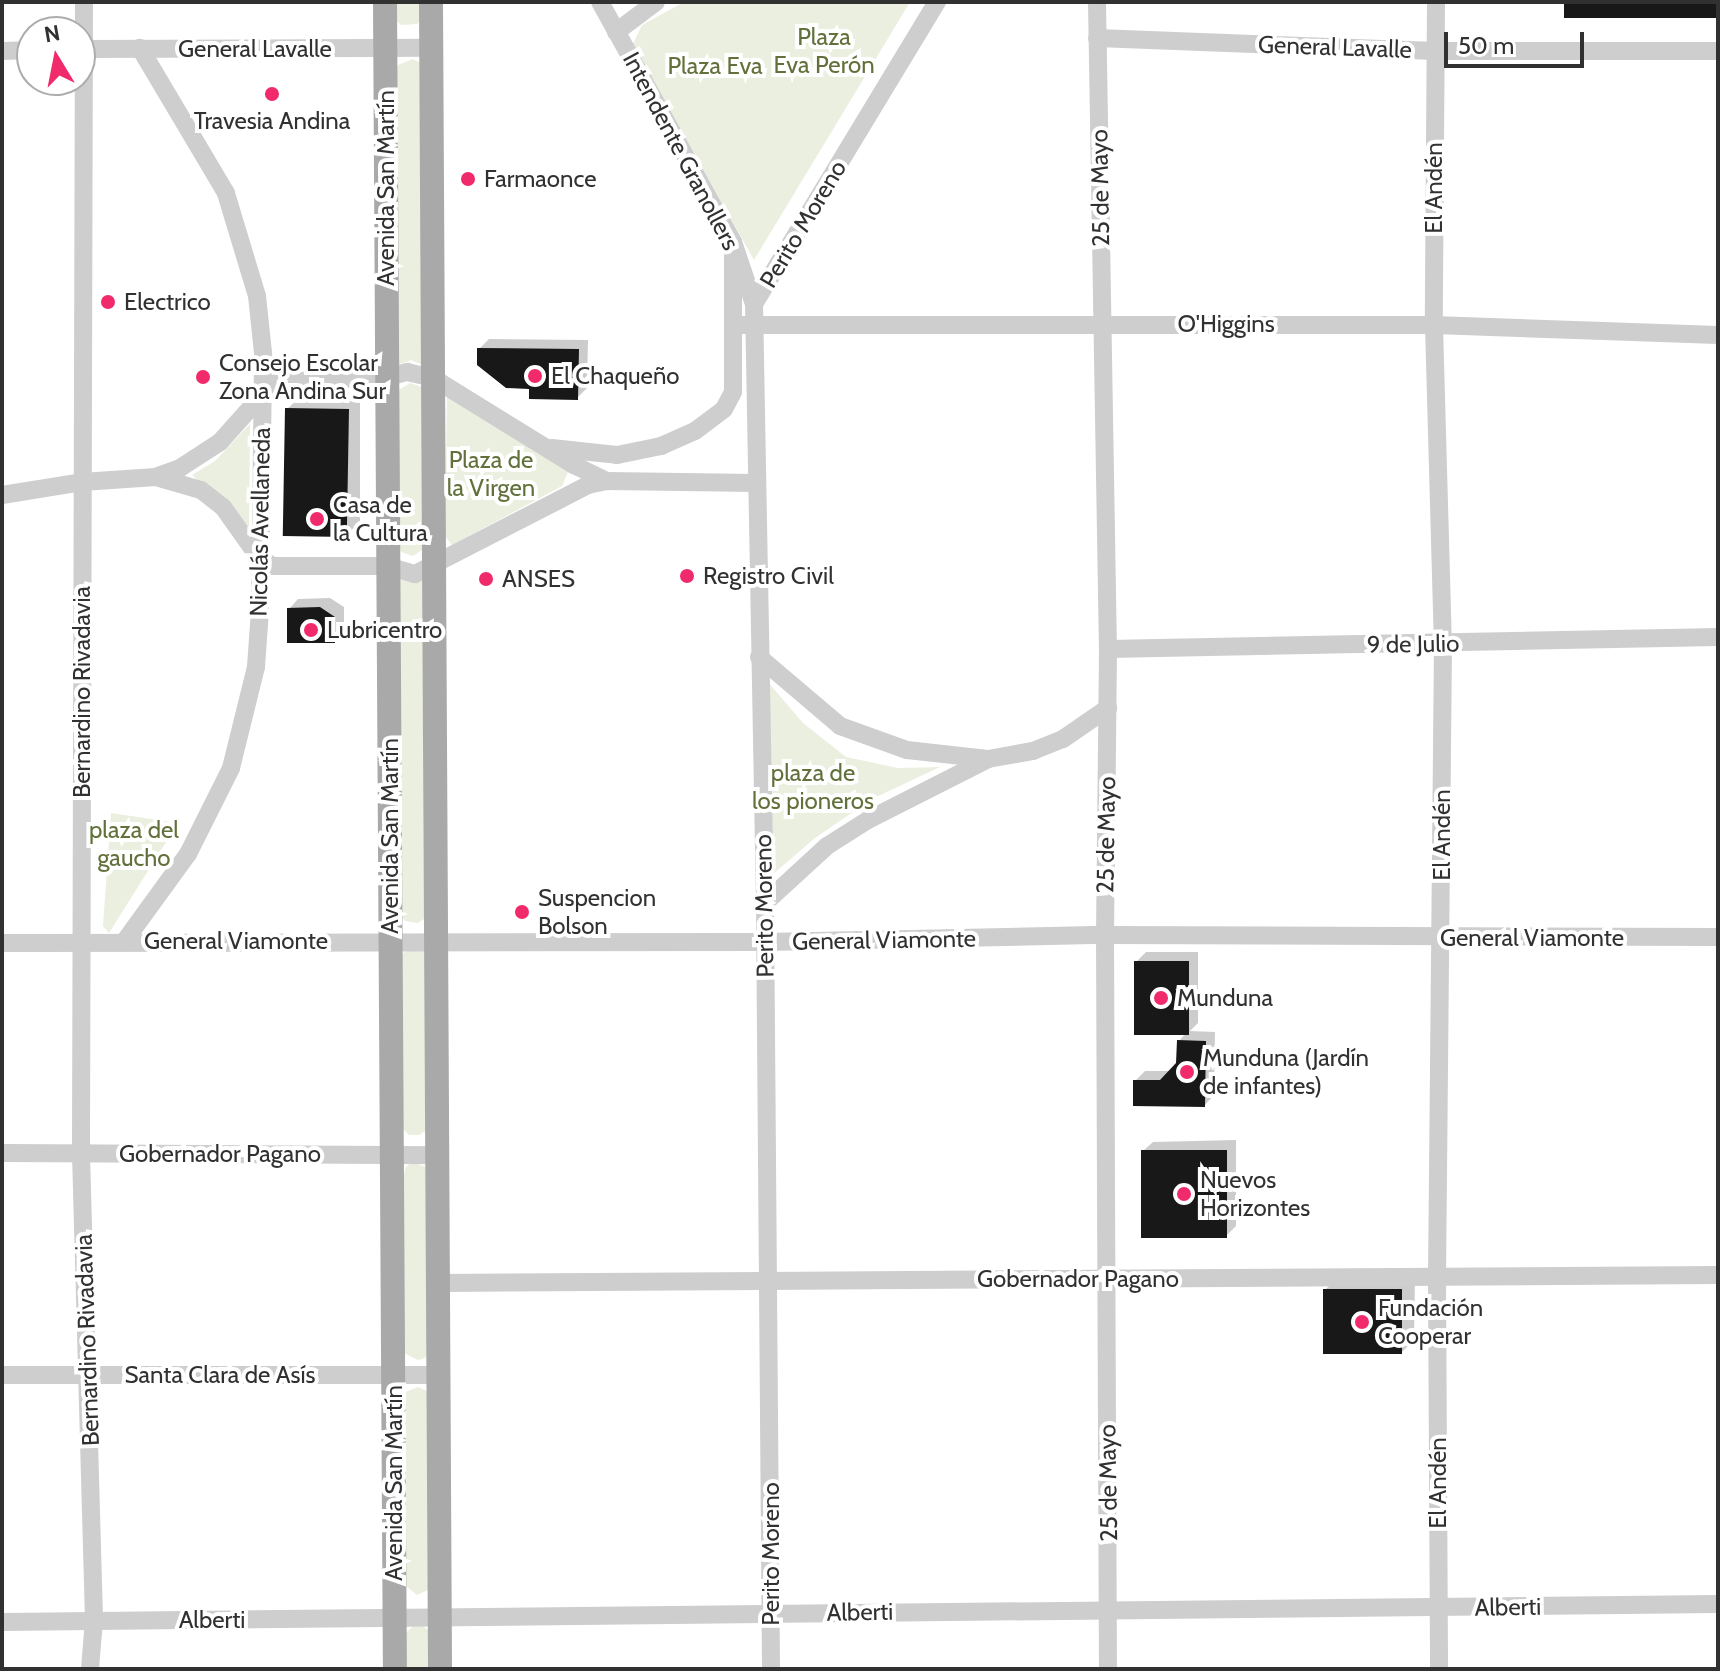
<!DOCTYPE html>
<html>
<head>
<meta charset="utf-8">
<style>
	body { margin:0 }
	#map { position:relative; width:1720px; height:1671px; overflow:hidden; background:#fff; font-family:Cabin,sans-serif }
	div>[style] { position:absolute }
	.green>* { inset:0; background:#ebefdf }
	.shadow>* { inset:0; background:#0003 }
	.building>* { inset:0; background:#181818; transform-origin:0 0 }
	.minor>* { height:18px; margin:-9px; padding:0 9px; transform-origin:9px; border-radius:9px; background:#cecece }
	.major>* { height:24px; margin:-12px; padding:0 12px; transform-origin:12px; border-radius:12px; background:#a9a9a9 }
	.dots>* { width:22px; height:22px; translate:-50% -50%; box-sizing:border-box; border:4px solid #fff; border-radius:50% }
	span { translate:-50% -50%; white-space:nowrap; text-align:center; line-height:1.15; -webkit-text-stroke:8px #fff; paint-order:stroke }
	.park-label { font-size:24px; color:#62713b }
	.street-label { font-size:24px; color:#313131 }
	.poi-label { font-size:24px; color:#313131 }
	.left { translate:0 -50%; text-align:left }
	.frame { position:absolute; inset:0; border:4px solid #313131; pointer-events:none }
	.north { position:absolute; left:16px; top:16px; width:80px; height:80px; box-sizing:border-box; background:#fff; border:2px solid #adadad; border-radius:50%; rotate:350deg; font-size:22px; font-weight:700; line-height:32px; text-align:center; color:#313131 }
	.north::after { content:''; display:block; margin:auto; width:28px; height:36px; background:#f12b6b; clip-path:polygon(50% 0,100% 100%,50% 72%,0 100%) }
	.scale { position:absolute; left:1444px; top:32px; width:140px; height:36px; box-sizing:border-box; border:4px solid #313131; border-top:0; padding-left:10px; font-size:24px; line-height:28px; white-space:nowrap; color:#313131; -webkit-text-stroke:6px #fff; paint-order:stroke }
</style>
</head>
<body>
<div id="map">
	<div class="green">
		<div style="clip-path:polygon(394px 2px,424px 2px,423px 19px,417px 24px,401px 25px,396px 20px)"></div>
		<div style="clip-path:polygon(684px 2px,910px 2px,754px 260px,633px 44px,642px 25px)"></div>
		<div style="clip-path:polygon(413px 59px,421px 63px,422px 365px,411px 360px,397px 365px,395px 72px,398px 65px)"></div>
		<div style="clip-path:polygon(410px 383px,425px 388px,425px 548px,413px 556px,401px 552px,397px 546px,397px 391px)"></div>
		<div style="clip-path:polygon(447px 395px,566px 465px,568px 472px,562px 486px,452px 545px,445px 536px)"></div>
		<div style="clip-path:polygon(250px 424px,249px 529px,192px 475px,215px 461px)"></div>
		<div style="clip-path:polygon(399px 578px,413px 582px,423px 578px,424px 919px,418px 923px,405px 921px,401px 916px)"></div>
		<div style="clip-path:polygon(767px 681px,803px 723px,846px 757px,898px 768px,940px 767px,872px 799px,815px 838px,772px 875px)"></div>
		<div style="clip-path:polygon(111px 813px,178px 823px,109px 933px,103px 926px)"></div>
		<div style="clip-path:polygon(408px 949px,422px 950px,427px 955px,427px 1130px,419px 1135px,409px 1135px,403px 1129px,401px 955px)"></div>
		<div style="clip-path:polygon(412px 1162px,428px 1168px,429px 1351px,425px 1358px,418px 1360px,404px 1353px,403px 1177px,406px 1167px)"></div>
		<div style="clip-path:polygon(418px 1387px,431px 1393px,430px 1589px,417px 1595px,406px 1586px,405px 1392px)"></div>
		<div style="clip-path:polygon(414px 1625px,422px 1625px,431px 1633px,433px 1669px,406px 1669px,406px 1633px)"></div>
	</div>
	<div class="shadow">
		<div style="clip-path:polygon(489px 339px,588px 340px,587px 388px,577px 398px,531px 387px,479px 349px)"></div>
		<div style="clip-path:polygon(300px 397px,360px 397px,360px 521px,348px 534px,287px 409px)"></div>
		<div style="clip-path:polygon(330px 598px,344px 607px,344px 631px,334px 641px,289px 609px,298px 599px)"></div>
		<div style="clip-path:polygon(1146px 952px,1198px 952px,1198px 1023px,1190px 1031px,1215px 1032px,1214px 1095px,1205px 1105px,1135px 1081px,1145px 1071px,1171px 1071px,1178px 1064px,1179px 1041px,1186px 1033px,1136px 962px)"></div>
		<div style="clip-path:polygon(1236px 1140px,1236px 1226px,1226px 1236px,1143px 1151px,1153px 1142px)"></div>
		<div style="clip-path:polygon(1415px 1276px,1414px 1340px,1401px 1353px,1325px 1290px,1338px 1277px)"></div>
	</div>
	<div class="building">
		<div style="left:1564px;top:2px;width:154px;height:16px"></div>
		<div style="clip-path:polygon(477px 348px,579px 349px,578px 400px,529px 399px,529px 389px,506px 388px,477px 365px)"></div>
		<div style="left:285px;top:408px;width:64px;height:128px;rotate:1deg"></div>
		<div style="clip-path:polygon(320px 607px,335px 617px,335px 643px,287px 643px,287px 608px)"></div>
		<div style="left:1134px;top:961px;width:55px;height:74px"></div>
		<div style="clip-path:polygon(1177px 1040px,1206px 1041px,1205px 1107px,1133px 1106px,1133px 1080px,1160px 1080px,1176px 1063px)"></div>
		<div style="left:1227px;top:1150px;width:88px;height:86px;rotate:90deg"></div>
		<div style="left:1323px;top:1289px;width:79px;height:65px"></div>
	</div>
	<div class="minor">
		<div style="left:84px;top:2px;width:1152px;rotate:90.15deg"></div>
		<div style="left:81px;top:1154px;width:466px;rotate:88.4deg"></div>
		<div style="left:94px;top:1620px;width:49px;rotate:94.7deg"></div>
		<div style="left:600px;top:2px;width:274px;rotate:61deg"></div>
		<div style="left:733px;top:242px;width:65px;rotate:71.3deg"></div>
		<div style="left:1097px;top:2px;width:647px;rotate:89.03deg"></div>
		<div style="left:1108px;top:649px;width:286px;rotate:90.6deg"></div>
		<div style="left:1105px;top:935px;width:734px;rotate:89.77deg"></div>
		<div style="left:1436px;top:2px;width:323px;rotate:90.4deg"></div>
		<div style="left:1434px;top:325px;width:318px;rotate:88.4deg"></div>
		<div style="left:1443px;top:643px;width:633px;rotate:90.54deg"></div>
		<div style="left:1437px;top:1276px;width:393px;rotate:89.7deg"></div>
		<div style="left:616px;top:32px;width:50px;rotate:-36.9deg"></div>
		<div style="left:1097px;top:38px;width:338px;rotate:2.2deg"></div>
		<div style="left:1435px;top:51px;width:283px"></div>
		<div style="left:80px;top:49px;width:351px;rotate:-0.2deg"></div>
		<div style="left:2px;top:51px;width:30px;rotate:-2deg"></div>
		<div style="left:733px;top:325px;width:701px"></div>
		<div style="left:1434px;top:325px;width:284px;rotate:2deg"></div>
		<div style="left:552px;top:448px;width:65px;rotate:6.1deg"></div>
		<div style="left:617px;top:455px;width:45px;rotate:-11.6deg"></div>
		<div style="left:661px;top:446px;width:37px;rotate:-24deg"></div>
		<div style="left:695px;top:431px;width:36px;rotate:-37deg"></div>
		<div style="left:724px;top:409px;width:19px;rotate:-62deg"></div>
		<div style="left:733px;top:392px;width:150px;rotate:-90deg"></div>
		<div style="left:158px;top:476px;width:23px;rotate:-20deg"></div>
		<div style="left:180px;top:468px;width:48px;rotate:-33deg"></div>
		<div style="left:220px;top:442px;width:63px;rotate:-48.2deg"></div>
		<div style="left:262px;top:395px;width:21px;rotate:-39deg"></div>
		<div style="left:278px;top:382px;width:110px;rotate:-2.6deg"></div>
		<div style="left:388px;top:377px;width:20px;rotate:-15deg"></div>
		<div style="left:407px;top:372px;width:27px;rotate:13deg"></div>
		<div style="left:433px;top:378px;width:166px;rotate:31.7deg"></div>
		<div style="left:574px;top:465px;width:37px;rotate:26deg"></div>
		<div style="left:2px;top:495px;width:81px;rotate:-9.2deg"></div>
		<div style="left:82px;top:482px;width:74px;rotate:-3.9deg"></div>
		<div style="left:156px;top:477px;width:47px;rotate:16.1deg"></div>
		<div style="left:201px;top:490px;width:28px;rotate:38deg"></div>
		<div style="left:223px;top:507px;width:64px;rotate:54.6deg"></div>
		<div style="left:260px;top:559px;width:15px;rotate:28deg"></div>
		<div style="left:273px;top:566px;width:115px"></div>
		<div style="left:388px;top:566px;width:28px;rotate:17deg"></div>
		<div style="left:415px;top:574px;width:195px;rotate:-27.2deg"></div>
		<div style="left:588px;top:485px;width:19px;rotate:-12deg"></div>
		<div style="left:607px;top:481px;width:150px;rotate:0.8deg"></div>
		<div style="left:1108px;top:649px;width:610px;rotate:-1.13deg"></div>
		<div style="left:759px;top:657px;width:106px;rotate:40.4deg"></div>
		<div style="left:840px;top:726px;width:71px;rotate:19.7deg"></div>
		<div style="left:907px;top:750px;width:81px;rotate:6.3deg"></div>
		<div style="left:765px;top:903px;width:84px;rotate:-42.6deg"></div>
		<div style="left:827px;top:846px;width:49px;rotate:-32.4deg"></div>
		<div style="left:868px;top:820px;width:135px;rotate:-26.9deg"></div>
		<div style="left:988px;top:759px;width:46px;rotate:-10.1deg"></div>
		<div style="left:1033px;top:751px;width:32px;rotate:-22deg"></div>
		<div style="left:1063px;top:739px;width:55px;rotate:-34.6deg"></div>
		<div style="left:124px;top:942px;width:109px;rotate:-54deg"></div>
		<div style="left:188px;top:854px;width:96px;rotate:-63.4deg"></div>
		<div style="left:231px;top:768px;width:104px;rotate:-76.1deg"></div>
		<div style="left:256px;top:667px;width:57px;rotate:-86deg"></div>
		<div style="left:260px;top:610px;width:257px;rotate:-89.3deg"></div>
		<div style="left:263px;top:353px;width:57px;rotate:-96deg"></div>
		<div style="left:257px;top:296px;width:108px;rotate:-106.8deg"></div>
		<div style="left:226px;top:193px;width:169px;rotate:-120.7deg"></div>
		<div style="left:2px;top:943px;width:762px;rotate:-0.08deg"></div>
		<div style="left:764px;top:942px;width:341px;rotate:-1.2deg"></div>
		<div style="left:1105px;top:935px;width:613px;rotate:0.19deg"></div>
		<div style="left:2px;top:1153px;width:435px;rotate:0.3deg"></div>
		<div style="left:438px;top:1283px;width:1280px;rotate:-0.36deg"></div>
		<div style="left:2px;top:1375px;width:437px"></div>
		<div style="left:2px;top:1622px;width:1716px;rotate:-0.6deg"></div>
		<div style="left:771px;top:1669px;width:766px;rotate:-90.45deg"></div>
		<div style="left:765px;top:903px;width:599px;rotate:-91.05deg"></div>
		<div style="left:754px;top:304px;width:353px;rotate:-58.8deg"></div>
	</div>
	<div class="major">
		<div style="left:385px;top:2px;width:1667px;rotate:89.66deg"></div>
		<div style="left:431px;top:2px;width:1667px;rotate:89.69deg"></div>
	</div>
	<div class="dots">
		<div style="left:272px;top:94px;background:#f12b6b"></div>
		<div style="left:468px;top:179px;background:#f12b6b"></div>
		<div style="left:108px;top:302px;background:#f12b6b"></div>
		<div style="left:535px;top:376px;background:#f12b6b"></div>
		<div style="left:203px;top:377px;background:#f12b6b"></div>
		<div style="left:317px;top:519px;background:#f12b6b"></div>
		<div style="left:687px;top:576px;background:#f12b6b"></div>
		<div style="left:486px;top:579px;background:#f12b6b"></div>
		<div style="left:311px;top:630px;background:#f12b6b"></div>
		<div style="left:522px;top:912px;background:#f12b6b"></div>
		<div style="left:1161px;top:998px;background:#f12b6b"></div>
		<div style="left:1187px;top:1072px;background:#f12b6b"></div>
		<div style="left:1184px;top:1194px;background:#f12b6b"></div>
		<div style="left:1362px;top:1322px;background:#f12b6b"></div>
	</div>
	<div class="park-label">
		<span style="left:824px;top:51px">Plaza<br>Eva Perón</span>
		<span style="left:715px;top:66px">Plaza Eva</span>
		<span style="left:491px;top:474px">Plaza de<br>la Virgen</span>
		<span style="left:813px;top:787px">plaza de<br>los pioneros</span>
		<span style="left:134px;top:844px">plaza del<br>gaucho</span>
	</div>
	<div class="street-label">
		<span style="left:1335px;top:47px;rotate:2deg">General Lavalle</span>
		<span style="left:255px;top:49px">General Lavalle</span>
		<span style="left:681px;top:151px;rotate:62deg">Intendente Granollers</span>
		<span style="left:386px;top:188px;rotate:-90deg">Avenida San Martín</span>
		<span style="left:1100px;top:188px;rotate:-91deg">25 de Mayo</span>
		<span style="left:1434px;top:188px;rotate:-90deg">El Andén</span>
		<span style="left:803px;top:224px;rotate:-59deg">Perito Moreno</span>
		<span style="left:1226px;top:324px">O'Higgins</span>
		<span style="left:260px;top:522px;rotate:-89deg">Nicolás Avellaneda</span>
		<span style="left:1413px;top:644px;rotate:-1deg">9 de Julio</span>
		<span style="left:82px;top:692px;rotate:-90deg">Bernardino Rivadavia</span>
		<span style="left:1106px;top:835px;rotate:-89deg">25 de Mayo</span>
		<span style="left:1442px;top:835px;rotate:-90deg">El Andén</span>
		<span style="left:390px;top:836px;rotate:-90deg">Avenida San Martín</span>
		<span style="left:764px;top:906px;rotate:-91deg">Perito Moreno</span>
		<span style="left:1532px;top:938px">General Viamonte</span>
		<span style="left:884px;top:940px;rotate:-1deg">General Viamonte</span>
		<span style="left:236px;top:941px">General Viamonte</span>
		<span style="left:220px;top:1154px">Gobernador Pagano</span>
		<span style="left:1078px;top:1279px">Gobernador Pagano</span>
		<span style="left:87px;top:1340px;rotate:-92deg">Bernardino Rivadavia</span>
		<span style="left:220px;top:1375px">Santa Clara de Asís</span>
		<span style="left:394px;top:1483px;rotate:-90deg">Avenida San Martín</span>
		<span style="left:1108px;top:1483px;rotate:-91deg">25 de Mayo</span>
		<span style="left:1438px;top:1483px;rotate:-90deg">El Andén</span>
		<span style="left:771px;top:1554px;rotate:-90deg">Perito Moreno</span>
		<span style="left:1508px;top:1607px;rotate:-1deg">Alberti</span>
		<span style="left:860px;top:1612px;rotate:-1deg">Alberti</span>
		<span style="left:212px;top:1620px">Alberti</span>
	</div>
	<div class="poi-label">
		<span style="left:272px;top:121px">Travesia Andina</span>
		<span class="left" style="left:484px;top:179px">Farmaonce</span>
		<span class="left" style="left:124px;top:302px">Electrico</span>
		<span class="left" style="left:219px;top:377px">Consejo Escolar<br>Zona Andina Sur</span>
		<span class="left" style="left:551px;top:376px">El Chaqueño</span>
		<span class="left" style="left:333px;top:519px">Casa de<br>la Cultura</span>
		<span class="left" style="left:703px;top:576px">Registro Civil</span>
		<span class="left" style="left:502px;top:579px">ANSES</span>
		<span class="left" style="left:327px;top:630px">Lubricentro</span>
		<span class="left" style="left:538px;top:912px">Suspencion<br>Bolson</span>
		<span class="left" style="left:1177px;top:998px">Munduna</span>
		<span class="left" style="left:1203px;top:1072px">Munduna (Jardín<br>de infantes)</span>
		<span class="left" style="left:1200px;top:1194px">Nuevos<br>Horizontes</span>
		<span class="left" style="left:1378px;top:1322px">Fundación<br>Cooperar</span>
	</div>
	<div class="frame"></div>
	<div class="north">N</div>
	<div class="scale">50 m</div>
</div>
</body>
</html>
